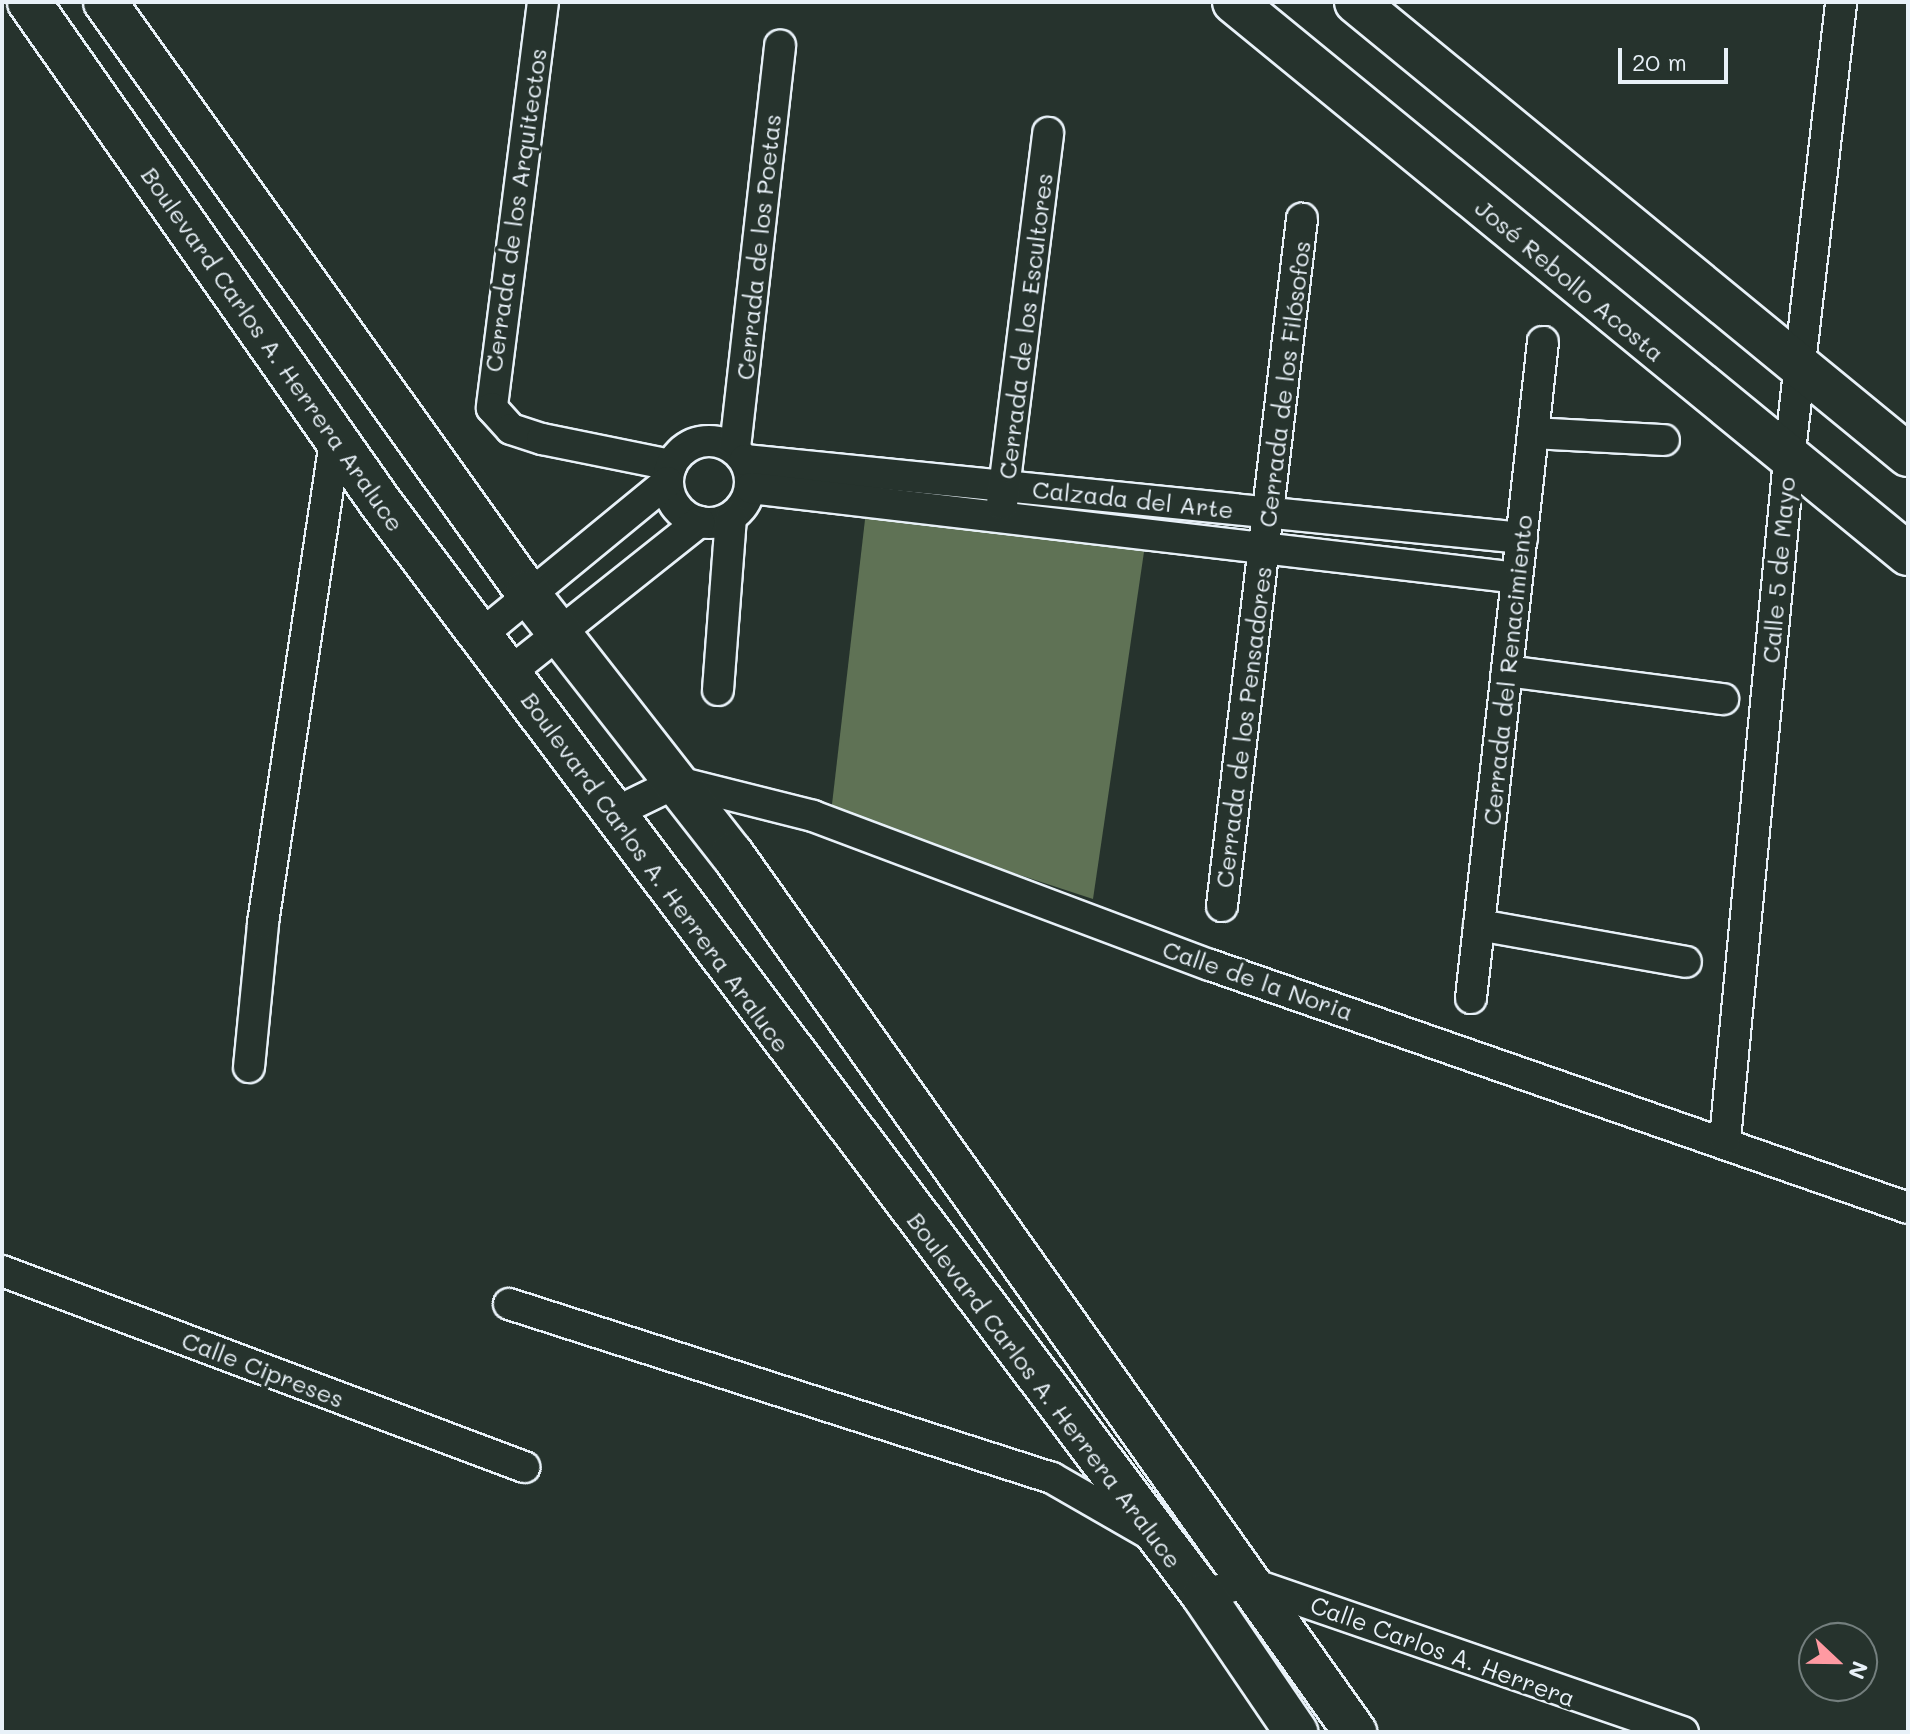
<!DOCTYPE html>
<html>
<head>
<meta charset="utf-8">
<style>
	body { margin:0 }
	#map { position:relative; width:1910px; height:1734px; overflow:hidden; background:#26332d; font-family:Mali,sans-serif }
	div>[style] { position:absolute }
	.green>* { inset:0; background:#5f7255 }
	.roads { filter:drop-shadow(2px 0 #e8f1f8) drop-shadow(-2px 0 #e8f1f8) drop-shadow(0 2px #e8f1f8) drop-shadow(0 -2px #e8f1f8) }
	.minor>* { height:30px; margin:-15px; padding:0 15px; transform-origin:15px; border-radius:15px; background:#26332d }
	.minor>.ring { margin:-15px; padding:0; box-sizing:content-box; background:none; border:30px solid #26332d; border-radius:50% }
	.secondary>* { height:42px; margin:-21px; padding:0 21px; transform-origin:21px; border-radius:21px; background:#26332d }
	span { translate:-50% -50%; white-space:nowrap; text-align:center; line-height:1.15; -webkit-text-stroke:7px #26332d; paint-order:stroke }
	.street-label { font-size:24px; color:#e8f1f8 }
	.frame { position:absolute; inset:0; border:4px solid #e8f1f8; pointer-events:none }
	.north { position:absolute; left:1798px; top:1622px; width:80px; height:80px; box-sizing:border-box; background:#26332d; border:2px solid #747f7e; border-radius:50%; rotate:112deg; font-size:22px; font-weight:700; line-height:32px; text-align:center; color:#e8f1f8 }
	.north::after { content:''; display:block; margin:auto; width:28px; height:36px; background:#ff9aa2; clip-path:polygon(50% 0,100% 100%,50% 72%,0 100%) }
	.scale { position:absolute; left:1618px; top:48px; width:110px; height:36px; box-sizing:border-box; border:4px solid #e8f1f8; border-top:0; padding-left:10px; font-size:24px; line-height:28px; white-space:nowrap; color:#e8f1f8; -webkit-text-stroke:6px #26332d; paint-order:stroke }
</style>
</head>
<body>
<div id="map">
	<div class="green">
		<div style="clip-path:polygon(866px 511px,1145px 545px,1093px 899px,831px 813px)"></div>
	</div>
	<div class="roads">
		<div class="minor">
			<div style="left:543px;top:2px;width:409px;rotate:97.2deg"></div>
			<div style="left:492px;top:408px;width:28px;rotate:48deg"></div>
			<div style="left:511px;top:429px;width:33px;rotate:18deg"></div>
			<div style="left:542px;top:439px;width:132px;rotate:11.4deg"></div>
			<div style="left:1533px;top:433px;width:131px;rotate:3.1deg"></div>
			<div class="ring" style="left:668px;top:441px;width:52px;height:52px"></div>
			<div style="left:735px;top:448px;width:405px;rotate:-83.6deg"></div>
			<div style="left:745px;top:460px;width:781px;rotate:5.73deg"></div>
			<div style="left:751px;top:488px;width:771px;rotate:6.7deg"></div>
			<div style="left:1002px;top:504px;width:374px;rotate:-82.9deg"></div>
			<div style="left:481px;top:635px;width:241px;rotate:-39.4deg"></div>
			<div style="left:1507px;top:671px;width:218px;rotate:7.4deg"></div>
			<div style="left:509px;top:673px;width:243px;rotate:-38.5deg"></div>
			<div style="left:718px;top:690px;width:173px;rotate:-85.7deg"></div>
			<div style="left:610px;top:815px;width:76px;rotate:-25.9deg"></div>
			<div style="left:678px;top:782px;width:139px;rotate:14.1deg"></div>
			<div style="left:813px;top:816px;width:424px;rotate:20.6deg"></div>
			<div style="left:1210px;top:965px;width:739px;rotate:19.19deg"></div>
			<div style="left:1222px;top:906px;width:692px;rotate:-83.36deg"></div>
			<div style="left:1479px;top:925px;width:210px;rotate:10.1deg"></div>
			<div style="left:1471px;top:998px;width:660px;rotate:-83.74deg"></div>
			<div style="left:249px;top:1067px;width:145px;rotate:-84.4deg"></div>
			<div style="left:263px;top:923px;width:489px;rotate:-81.5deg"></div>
			<div style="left:1725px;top:1139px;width:682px;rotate:-84.62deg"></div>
			<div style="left:1789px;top:460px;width:461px;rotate:-83.5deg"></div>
			<div style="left:2px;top:1271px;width:558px;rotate:20.58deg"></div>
			<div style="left:509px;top:1304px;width:570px;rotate:17.77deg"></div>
			<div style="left:1052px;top:1478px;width:114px;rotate:29.9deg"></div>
			<div style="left:1203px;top:1595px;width:46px;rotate:-16.5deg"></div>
			<div style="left:1247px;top:1582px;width:461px;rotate:19deg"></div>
		</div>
		<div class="secondary">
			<div style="left:29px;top:2px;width:611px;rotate:54.93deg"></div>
			<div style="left:380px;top:502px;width:1368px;rotate:53.02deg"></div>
			<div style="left:1203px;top:1595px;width:166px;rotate:55.8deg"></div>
			<div style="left:105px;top:2px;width:725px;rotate:54.43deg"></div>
			<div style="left:527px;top:592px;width:333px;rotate:52deg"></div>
			<div style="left:732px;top:854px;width:1077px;rotate:54.64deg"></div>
			<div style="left:1234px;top:2px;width:871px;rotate:39.32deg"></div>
			<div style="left:1356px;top:2px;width:714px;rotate:39.37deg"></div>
		</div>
	</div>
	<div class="street-label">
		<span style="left:515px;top:210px;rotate:-82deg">Cerrada de los Arquitectos</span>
		<span style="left:758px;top:247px;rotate:-84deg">Cerrada de los Poetas</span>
		<span style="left:1570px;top:280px;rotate:40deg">José Rebollo Acosta</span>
		<span style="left:1025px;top:326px;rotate:-83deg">Cerrada de los Escultores</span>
		<span style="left:273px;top:349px;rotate:55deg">Boulevard Carlos A. Herrera Araluce</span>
		<span style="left:1284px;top:384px;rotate:-83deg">Cerrada de los Filósofos</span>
		<span style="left:1133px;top:499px;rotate:6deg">Calzada del Arte</span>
		<span style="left:1778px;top:570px;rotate:-85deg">Calle 5 de Mayo</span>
		<span style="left:1507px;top:670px;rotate:-84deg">Cerrada del Renacimiento</span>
		<span style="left:1243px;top:727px;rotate:-83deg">Cerrada de los Pensadores</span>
		<span style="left:656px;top:872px;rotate:54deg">Boulevard Carlos A. Herrera Araluce</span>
		<span style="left:1258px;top:980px;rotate:19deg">Calle de la Noria</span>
		<span style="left:263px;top:1369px;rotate:21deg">Calle Cipreses</span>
		<span style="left:1045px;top:1390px;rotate:53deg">Boulevard Carlos A. Herrera Araluce</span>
		<span style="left:1443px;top:1651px;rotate:20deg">Calle Carlos A. Herrera</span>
	</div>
	<div class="frame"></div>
	<div class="north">N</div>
	<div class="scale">20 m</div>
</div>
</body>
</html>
